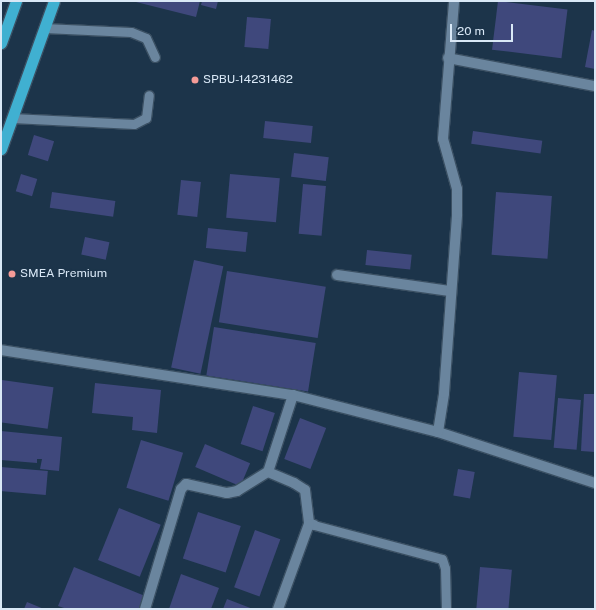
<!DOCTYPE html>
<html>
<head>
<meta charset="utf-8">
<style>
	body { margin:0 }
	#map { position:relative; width:596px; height:610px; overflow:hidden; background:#1c344a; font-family:"Public Sans",sans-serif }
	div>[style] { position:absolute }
	.building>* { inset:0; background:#3f487c; transform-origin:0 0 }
	.roads { filter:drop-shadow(1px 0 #3b5063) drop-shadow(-1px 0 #3b5063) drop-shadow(0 1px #3b5063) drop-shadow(0 -1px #3b5063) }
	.service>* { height:9px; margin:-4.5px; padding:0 4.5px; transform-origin:4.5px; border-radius:4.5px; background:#6a859e }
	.minor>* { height:10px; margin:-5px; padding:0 5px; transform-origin:5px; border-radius:5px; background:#6a859e }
	.trunk>* { height:11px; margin:-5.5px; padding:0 5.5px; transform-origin:5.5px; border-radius:5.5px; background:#40b0d1 }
	.dots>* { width:11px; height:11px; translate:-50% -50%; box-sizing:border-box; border:2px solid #1c344a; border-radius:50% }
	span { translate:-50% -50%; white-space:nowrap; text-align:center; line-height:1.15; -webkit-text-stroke:3.5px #1c344a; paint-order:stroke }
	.poi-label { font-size:12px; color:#d9e8f6 }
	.left { translate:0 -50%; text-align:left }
	.frame { position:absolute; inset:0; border:2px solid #d9e8f6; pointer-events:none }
	.scale { position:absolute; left:450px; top:24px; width:63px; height:18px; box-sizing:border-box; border:2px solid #d9e8f6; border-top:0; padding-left:5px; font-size:12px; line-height:14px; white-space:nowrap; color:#d9e8f6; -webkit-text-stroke:3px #1c344a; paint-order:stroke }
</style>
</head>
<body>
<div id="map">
	<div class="building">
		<div style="clip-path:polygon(132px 1px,200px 1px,196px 17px)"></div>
		<div style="clip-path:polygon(202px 1px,218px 1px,216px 9px,201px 5px)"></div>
		<div style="left:498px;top:1px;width:70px;height:49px;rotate:7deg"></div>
		<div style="left:247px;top:17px;width:24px;height:30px;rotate:5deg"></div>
		<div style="clip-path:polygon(592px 30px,595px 31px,595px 69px,585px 67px)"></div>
		<div style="left:265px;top:121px;width:48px;height:17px;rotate:6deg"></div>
		<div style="left:473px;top:131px;width:70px;height:13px;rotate:8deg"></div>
		<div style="left:34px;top:135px;width:21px;height:21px;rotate:17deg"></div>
		<div style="left:294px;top:153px;width:35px;height:24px;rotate:7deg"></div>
		<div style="left:21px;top:174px;width:17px;height:18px;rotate:17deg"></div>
		<div style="left:230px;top:174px;width:50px;height:44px;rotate:5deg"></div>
		<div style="left:181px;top:180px;width:20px;height:35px;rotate:6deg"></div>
		<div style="left:303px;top:184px;width:23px;height:50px;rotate:5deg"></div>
		<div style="left:52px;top:192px;width:64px;height:16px;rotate:8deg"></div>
		<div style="left:496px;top:192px;width:56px;height:63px;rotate:4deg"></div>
		<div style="left:208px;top:228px;width:40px;height:20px;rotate:6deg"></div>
		<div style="left:85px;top:237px;width:25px;height:18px;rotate:12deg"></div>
		<div style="left:367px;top:250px;width:45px;height:15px;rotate:6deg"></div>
		<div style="left:194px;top:260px;width:30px;height:110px;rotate:12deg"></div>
		<div style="left:227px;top:271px;width:100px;height:52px;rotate:9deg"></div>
		<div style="left:214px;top:327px;width:103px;height:49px;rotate:9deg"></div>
		<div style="left:519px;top:372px;width:38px;height:65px;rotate:5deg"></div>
		<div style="left:2px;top:380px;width:52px;height:42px;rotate:8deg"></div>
		<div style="clip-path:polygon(95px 383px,161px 390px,157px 433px,132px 430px,133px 417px,92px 413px)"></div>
		<div style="clip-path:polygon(584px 394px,595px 394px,595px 452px,581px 451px)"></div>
		<div style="left:558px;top:398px;width:23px;height:50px;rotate:5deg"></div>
		<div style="left:253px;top:406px;width:23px;height:40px;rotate:18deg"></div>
		<div style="left:300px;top:418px;width:28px;height:44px;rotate:21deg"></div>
		<div style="clip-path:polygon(1px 431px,62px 437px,59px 471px,40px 469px,42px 459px,37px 459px,37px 463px,1px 460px)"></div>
		<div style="left:141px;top:440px;width:44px;height:50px;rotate:17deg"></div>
		<div style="left:205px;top:444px;width:49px;height:25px;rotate:23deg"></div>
		<div style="left:1px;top:467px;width:47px;height:24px;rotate:5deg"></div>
		<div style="left:458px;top:469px;width:17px;height:27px;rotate:10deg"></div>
		<div style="left:119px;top:508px;width:45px;height:56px;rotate:22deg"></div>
		<div style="left:198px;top:512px;width:45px;height:49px;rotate:18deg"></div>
		<div style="left:255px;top:530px;width:27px;height:61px;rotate:20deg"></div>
		<div style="clip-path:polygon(74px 567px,145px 596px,140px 609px,67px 609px,58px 606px)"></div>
		<div style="left:480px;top:567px;width:32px;height:42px;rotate:5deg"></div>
		<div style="clip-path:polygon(181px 574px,219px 588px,211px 609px,169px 609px)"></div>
		<div style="clip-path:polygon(227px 599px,253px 609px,223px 609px)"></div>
		<div style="clip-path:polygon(27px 602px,44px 609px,24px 609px)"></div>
	</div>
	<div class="roads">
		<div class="service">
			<div style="left:44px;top:28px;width:87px;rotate:2.6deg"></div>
			<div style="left:131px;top:32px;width:16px;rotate:22deg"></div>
			<div style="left:146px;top:38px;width:21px;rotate:65deg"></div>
			<div style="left:12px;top:118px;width:122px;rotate:2.8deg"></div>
			<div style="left:134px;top:124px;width:13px;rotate:-27deg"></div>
			<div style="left:146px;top:118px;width:23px;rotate:-83deg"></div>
			<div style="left:314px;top:525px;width:132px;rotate:14.9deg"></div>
			<div style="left:442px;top:559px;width:9px;rotate:72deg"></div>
			<div style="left:445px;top:568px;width:41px;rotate:88.6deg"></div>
		</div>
		<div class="minor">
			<div style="left:448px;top:58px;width:150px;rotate:10.8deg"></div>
			<div style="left:337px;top:275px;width:114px;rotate:8.1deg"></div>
			<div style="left:1px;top:350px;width:295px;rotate:8.8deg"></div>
			<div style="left:293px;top:395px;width:150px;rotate:14.3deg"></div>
			<div style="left:438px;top:432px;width:165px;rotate:18deg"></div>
			<div style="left:438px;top:432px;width:39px;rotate:-81deg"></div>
			<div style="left:444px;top:393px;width:179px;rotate:-85.8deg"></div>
			<div style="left:457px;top:214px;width:25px;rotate:-90deg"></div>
			<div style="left:457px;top:189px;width:52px;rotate:-105.6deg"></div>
			<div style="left:443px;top:139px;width:138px;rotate:-85.4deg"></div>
			<div style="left:268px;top:472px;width:81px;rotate:-72deg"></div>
			<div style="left:145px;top:609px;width:125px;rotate:-73.3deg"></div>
			<div style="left:181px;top:489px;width:7px;rotate:-45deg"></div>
			<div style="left:186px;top:484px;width:42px;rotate:12.4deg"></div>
			<div style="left:227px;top:493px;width:10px;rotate:-11deg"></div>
			<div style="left:237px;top:491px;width:36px;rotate:-32deg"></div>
			<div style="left:268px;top:472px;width:28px;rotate:23deg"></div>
			<div style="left:294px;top:483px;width:13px;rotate:32deg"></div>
			<div style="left:305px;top:490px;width:34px;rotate:83deg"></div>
			<div style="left:309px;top:524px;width:5px;rotate:11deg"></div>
			<div style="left:278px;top:609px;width:90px;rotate:-70deg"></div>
		</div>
		<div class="trunk">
			<div style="left:1px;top:43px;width:45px;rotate:-70.3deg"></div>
			<div style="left:1px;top:149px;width:157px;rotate:-70.3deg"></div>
		</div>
	</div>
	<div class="dots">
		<div style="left:195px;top:80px;background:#f59b97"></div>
		<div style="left:12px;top:274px;background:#f59b97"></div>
	</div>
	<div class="poi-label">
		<span class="left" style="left:203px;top:80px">SPBU-14231462</span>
		<span class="left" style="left:20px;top:274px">SMEA Premium</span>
	</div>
	<div class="frame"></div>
	<div class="scale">20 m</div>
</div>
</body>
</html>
